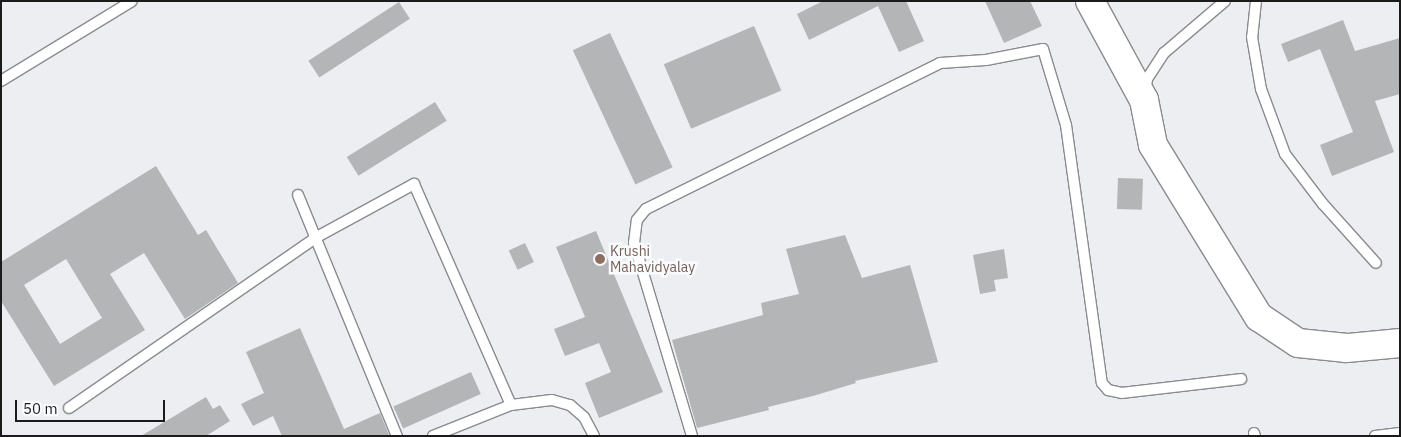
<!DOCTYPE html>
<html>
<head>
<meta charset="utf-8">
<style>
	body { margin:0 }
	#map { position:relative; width:1401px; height:437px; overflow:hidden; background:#eceef1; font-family:"IBM Plex Sans",sans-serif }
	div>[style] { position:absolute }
	.building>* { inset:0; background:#b3b5b7; transform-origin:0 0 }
	.roads { filter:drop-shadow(1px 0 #898b8e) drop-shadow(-1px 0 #898b8e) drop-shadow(0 1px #898b8e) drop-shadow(0 -1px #898b8e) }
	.lane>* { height:10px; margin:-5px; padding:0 5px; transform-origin:5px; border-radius:5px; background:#fff }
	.secondary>* { height:28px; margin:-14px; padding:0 14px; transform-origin:14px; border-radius:14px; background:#fff }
	.dots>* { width:14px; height:14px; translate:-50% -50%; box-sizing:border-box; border:2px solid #f9fcfe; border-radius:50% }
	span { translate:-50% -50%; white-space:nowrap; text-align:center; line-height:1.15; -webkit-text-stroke:5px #f9fcfe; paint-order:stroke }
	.education-label { font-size:14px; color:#785e54 }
	.left { translate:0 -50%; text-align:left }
	.frame { position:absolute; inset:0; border:2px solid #1b1b1c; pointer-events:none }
	.scale { position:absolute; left:15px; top:400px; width:150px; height:22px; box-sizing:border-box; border:2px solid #1b1b1c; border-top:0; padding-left:6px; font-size:15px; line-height:18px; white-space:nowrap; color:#1b1b1c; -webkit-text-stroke:4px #f9fcfe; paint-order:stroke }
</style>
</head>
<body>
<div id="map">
	<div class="building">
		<div style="clip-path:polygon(823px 1px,906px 1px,924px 41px,899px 52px,878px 6px,809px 40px,797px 14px)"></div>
		<div style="clip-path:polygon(985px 1px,1030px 1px,1042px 26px,1004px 43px)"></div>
		<div style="left:399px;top:2px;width:20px;height:108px;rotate:57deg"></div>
		<div style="clip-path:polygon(1343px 20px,1355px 51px,1400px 38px,1400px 94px,1375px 101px,1394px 152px,1332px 176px,1320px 145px,1353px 132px,1320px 49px,1288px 62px,1281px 44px)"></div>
		<div style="left:754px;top:26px;width:70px;height:98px;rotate:67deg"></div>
		<div style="left:610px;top:33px;width:148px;height:41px;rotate:65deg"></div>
		<div style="left:435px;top:102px;width:22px;height:104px;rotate:58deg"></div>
		<div style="clip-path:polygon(evenodd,156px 166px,198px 235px,206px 230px,238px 283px,185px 319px,144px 253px,110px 274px,145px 330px,54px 386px,1px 301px,1px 262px,156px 166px,66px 259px,102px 318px,60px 344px,24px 285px,66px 259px)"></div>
		<div style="left:1118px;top:178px;width:25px;height:31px;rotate:2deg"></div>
		<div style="clip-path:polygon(596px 231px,663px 392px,599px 418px,585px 383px,611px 372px,599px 343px,565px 356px,554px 329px,585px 317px,556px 247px)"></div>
		<div style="clip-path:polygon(845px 235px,862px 278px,910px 265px,938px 362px,855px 381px,856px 383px,813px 396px,768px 407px,769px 410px,697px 428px,672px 340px,763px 315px,761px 303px,799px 294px,786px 249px)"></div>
		<div style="left:525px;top:243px;width:21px;height:18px;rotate:65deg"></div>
		<div style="clip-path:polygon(1004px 249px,1008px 278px,994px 280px,996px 291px,980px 294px,973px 255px)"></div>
		<div style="clip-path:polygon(300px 328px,344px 429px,380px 413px,389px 435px,282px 436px,273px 416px,253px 426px,241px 404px,264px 393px,246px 352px)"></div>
		<div style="left:471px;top:372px;width:24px;height:85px;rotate:66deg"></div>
		<div style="clip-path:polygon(206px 397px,213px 409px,220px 405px,230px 421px,206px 436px,141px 436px)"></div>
	</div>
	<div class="roads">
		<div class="lane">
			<div style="left:1256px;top:1px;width:36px;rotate:96deg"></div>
			<div style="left:1252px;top:37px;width:53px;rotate:80.2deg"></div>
			<div style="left:1261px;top:89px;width:69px;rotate:69.7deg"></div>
			<div style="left:1285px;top:154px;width:63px;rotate:52.8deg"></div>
			<div style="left:1323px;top:204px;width:79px;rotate:48.1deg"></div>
			<div style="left:1px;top:81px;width:153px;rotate:-31.4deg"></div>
			<div style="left:1145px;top:92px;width:13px;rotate:-81deg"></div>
			<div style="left:1147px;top:79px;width:31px;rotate:-57deg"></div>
			<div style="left:1164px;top:53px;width:80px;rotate:-40.4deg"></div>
			<div style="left:298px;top:195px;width:261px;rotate:67.7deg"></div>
			<div style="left:69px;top:408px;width:299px;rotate:-34.6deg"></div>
			<div style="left:315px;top:238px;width:113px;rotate:-28.6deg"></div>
			<div style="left:414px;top:184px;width:241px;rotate:66.3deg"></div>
			<div style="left:1254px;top:433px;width:3px;rotate:72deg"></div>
			<div style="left:433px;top:436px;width:84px;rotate:-21.7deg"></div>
			<div style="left:511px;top:405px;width:41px;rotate:-7deg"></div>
			<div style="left:552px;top:400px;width:19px;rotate:16deg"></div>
			<div style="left:570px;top:405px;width:18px;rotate:41deg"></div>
			<div style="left:584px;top:417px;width:21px;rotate:62deg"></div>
			<div style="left:692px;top:436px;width:202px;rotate:-106.7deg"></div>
			<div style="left:634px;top:243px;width:23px;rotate:-83deg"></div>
			<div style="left:637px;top:220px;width:14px;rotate:-51deg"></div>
			<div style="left:646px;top:209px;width:328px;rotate:-26.4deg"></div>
			<div style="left:940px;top:63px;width:46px;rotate:-3.7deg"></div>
			<div style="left:986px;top:60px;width:58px;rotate:-10.9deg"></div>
			<div style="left:1043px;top:49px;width:79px;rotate:73.2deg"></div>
			<div style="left:1066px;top:125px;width:260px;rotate:82.1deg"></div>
			<div style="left:1102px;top:383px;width:9px;rotate:49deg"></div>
			<div style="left:1108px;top:390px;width:14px;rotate:12deg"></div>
			<div style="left:1122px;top:393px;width:120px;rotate:-6.7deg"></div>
			<div style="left:1375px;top:436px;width:25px;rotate:-7deg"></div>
		</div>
		<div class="secondary">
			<div style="left:1090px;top:1px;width:113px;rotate:61.4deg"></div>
			<div style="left:1144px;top:100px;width:46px;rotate:78.7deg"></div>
			<div style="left:1153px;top:145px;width:202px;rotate:58.4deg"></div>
			<div style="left:1259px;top:317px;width:47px;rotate:33.7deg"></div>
			<div style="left:1298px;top:343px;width:49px;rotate:5.8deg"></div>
			<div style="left:1347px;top:348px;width:53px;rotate:-5.4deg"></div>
		</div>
	</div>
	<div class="dots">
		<div style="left:600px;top:259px;background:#8d6e63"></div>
	</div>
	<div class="education-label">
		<span class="left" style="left:610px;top:259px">Krushi<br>Mahavidyalay</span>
	</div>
	<div class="frame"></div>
	<div class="scale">50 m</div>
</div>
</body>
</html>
